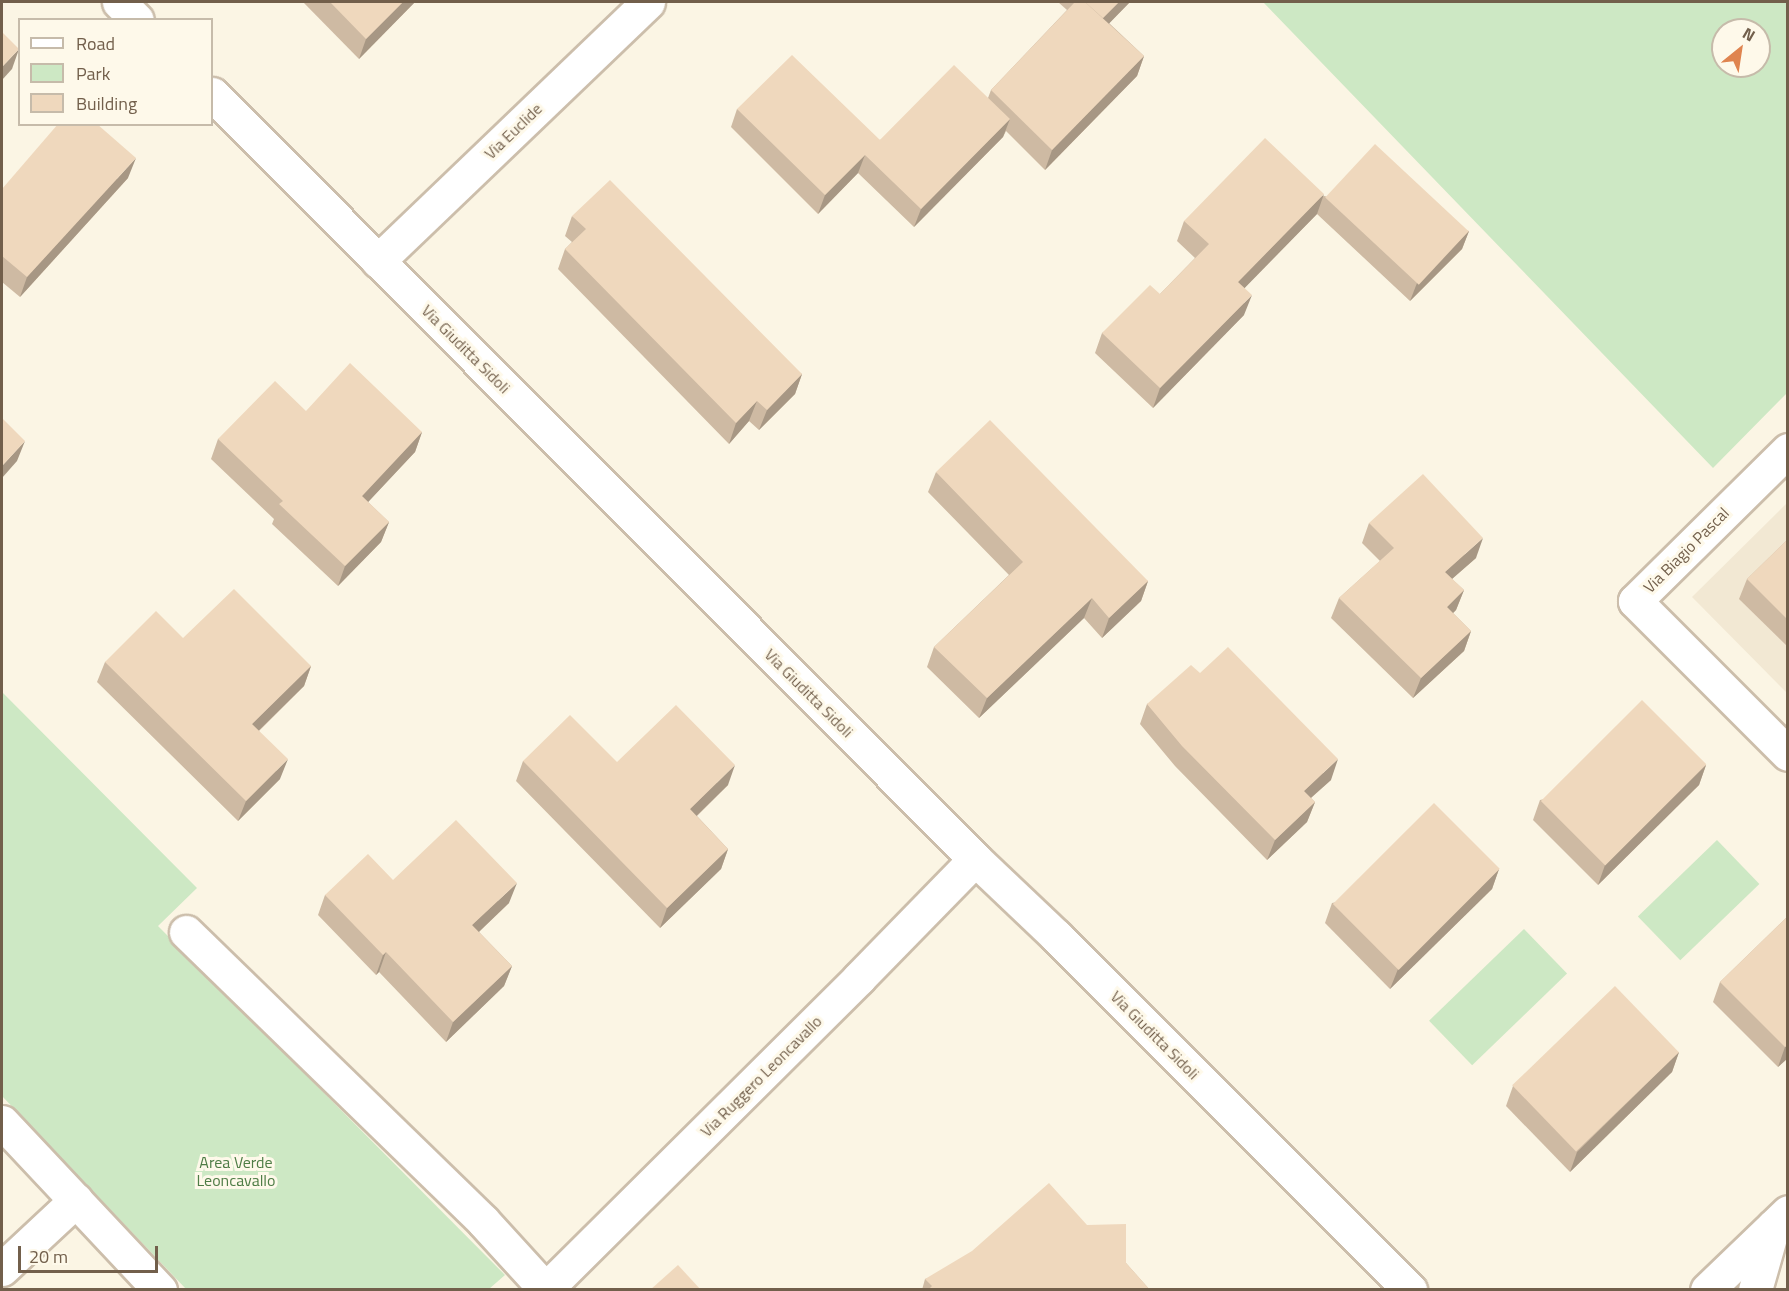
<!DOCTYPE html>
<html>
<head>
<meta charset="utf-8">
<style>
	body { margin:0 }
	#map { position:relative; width:1789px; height:1291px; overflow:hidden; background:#fbf5e4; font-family:"Titillium Web",sans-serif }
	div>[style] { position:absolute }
	.residential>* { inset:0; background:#f2e8d3 }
	.green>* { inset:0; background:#cde8c4; transform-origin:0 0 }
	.roads { filter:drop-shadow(2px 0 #ccbeab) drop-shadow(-2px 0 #ccbeab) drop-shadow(0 2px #ccbeab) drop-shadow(0 -2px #ccbeab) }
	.minor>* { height:33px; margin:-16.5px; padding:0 16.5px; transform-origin:16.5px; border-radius:16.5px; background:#fff }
	.tertiary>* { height:33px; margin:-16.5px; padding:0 16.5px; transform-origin:16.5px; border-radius:16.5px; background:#fff }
	.wall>* { inset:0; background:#cebaa3 }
	.shaded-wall>* { inset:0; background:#a79784 }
	.building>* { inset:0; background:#efd8bd; transform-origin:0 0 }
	span { translate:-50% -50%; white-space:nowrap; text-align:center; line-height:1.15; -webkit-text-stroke:6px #fef9ea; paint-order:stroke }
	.street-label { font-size:16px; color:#725f4b }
	.park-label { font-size:16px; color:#4f7d46 }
	.frame { position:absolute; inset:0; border:3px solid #725f4b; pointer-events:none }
	.legend { position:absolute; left:18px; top:18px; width:195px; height:108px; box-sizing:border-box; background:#fef9ea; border:2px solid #c6bbaa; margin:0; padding:8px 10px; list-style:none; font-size:18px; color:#725f4b }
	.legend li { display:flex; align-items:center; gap:12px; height:30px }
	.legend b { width:30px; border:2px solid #c6bbaa }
	.north { position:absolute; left:1711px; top:18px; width:60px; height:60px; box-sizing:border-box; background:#fef9ea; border:2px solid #c6bbaa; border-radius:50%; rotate:30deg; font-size:16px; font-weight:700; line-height:24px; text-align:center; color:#725f4b }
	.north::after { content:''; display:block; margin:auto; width:21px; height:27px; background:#df844f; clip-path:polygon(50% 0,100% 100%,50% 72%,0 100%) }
	.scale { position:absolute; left:18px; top:1246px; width:140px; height:27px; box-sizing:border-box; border:3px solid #725f4b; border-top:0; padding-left:8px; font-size:18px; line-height:21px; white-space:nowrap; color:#725f4b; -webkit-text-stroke:4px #fef9ea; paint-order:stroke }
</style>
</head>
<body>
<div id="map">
	<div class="residential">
		<div style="clip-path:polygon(1787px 503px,1787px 693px,1692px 597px)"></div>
	</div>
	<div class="green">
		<div style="clip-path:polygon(evenodd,1263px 2px,1787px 2px,1787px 393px,1713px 468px,1263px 2px,1723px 30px,1759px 30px,1759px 66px,1723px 66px,1723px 30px)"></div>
		<div style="clip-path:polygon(2px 692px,197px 888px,158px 926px,505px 1275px,489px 1289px,186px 1289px,2px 1096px)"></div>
		<div style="left:1717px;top:840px;width:61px;height:110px;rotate:46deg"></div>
		<div style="left:1524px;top:929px;width:62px;height:132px;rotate:46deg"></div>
	</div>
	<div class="roads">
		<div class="minor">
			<div style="left:378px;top:261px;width:374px;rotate:-43.8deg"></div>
			<div style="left:1788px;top:450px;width:215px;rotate:135.4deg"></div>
			<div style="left:1635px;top:601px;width:216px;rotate:45deg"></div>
			<div style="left:186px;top:932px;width:414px;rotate:44.2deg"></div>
			<div style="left:483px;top:1221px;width:92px;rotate:47.6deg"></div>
			<div style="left:2px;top:1122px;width:231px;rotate:46.8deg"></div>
			<div style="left:2px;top:1269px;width:101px;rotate:-43deg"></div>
			<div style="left:545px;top:1290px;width:443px;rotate:-44.8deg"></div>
			<div style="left:859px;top:978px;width:166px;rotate:-45.7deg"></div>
		</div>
		<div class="tertiary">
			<div style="left:119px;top:2px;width:25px;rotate:45deg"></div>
			<div style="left:212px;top:94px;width:1080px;rotate:45.07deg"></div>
			<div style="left:975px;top:859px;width:112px;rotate:43.5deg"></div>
			<div style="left:1056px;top:936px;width:501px;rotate:45deg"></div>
			<div style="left:1707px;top:1290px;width:112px;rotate:-43.9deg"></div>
			<div style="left:1755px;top:1290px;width:66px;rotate:-74.1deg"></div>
		</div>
	</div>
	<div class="wall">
		<div style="clip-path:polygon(303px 2px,415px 2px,359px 59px)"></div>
		<div style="clip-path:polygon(1058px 2px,1130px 2px,1109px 23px,1144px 56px,1137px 76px,1045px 170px,1006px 131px,1003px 137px,914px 227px,858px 173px,818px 214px,731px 127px,737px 109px,880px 140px,988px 98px,991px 90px,1067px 10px)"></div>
		<div style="clip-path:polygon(128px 178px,20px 297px,2px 282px,2px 189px)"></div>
		<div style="clip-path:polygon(1324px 196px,1469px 231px,1462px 249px,1410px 301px,1317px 214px,1244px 288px,1244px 315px,1153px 408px,1095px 353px,1102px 333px,1160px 294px,1195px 258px,1177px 241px,1184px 221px)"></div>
		<div style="clip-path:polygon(572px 216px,802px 374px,795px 394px,759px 430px,749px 421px,729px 444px,558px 269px,565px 249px,572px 242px,565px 236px)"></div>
		<div style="clip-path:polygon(306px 411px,422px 432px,415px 452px,368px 502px,389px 522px,381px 542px,338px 586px,272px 524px,274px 519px,211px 459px,218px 439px)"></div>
		<div style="clip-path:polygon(936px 472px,1148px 581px,1141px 601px,1102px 638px,1084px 618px,979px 718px,927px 667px,934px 647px,1009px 575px,928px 492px)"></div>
		<div style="clip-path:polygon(1369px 523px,1476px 558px,1452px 579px,1464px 590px,1456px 610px,1453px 613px,1471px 631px,1464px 651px,1413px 698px,1331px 618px,1339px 598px,1380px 561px,1362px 543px)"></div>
		<div style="clip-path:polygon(1788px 539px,1788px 647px,1739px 599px,1747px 579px)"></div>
		<div style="clip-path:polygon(183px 638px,311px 666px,304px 686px,259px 731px,280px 779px,238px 821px,97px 682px,105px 662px)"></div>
		<div style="clip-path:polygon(1200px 673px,1331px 780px,1311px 798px,1315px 802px,1307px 822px,1267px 860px,1175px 766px,1140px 724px,1147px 704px)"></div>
		<div style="clip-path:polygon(523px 761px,617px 762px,728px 785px,697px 816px,728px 849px,721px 869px,660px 928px,516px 781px)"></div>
		<div style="clip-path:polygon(1706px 765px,1699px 785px,1598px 885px,1533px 820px,1540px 800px)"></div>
		<div style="clip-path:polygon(1499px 869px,1492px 889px,1390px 989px,1325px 923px,1332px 903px)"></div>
		<div style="clip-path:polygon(393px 880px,509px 903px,479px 932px,512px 966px,504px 986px,446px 1042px,379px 972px,376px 975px,318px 915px,325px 895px)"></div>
		<div style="clip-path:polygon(1788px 916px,1788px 1058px,1778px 1067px,1713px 1002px,1720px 982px)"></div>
		<div style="clip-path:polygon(1679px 1052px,1672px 1072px,1570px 1172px,1506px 1106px,1513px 1086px)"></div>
		<div style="clip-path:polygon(1087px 1225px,1126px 1263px,1150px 1290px,922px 1290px,925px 1279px)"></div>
	</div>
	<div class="shaded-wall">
		<div style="clip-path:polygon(403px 2px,415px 2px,359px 59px,366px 39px)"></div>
		<div style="clip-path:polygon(1119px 2px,1130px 2px,1096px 37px,1103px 18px)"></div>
		<div style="clip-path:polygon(19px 49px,12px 69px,2px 80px,2px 67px)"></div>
		<div style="clip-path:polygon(1144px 56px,1137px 76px,1045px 170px,1052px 150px)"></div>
		<div style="clip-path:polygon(1010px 119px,1003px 137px,914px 227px,921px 209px)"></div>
		<div style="clip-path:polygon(865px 155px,858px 173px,818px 214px,825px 195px)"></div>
		<div style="clip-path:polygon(136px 158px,128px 178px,20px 297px,27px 277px)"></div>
		<div style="clip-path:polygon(1324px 194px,1317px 214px,1231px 302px,1238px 282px)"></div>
		<div style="clip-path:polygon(1469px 231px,1462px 249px,1410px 301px,1417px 283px)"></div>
		<div style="clip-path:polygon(1252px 295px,1244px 315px,1153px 408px,1160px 388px)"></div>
		<div style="clip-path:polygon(802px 374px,795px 394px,759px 430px,767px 410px)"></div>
		<div style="clip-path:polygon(757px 401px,749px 421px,729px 444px,736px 423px)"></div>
		<div style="clip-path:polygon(422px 432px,415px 452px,355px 516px,362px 496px)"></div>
		<div style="clip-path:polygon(25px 441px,17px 461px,2px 478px,2px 466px)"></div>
		<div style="clip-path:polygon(389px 522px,381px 542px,338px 586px,345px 566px)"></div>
		<div style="clip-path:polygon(1483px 538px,1476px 558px,1437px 592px,1445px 572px)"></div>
		<div style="clip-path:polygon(1148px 581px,1141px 601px,1102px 638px,1109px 618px)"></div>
		<div style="clip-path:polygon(1464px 590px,1456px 610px,1439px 627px,1447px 607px)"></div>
		<div style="clip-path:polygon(1092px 598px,1084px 618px,979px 718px,987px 698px)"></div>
		<div style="clip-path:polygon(1471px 631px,1464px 651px,1413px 698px,1421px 678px)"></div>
		<div style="clip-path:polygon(311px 666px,304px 686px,245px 744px,252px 724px)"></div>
		<div style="clip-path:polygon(288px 759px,280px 779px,238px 821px,246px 801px)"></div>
		<div style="clip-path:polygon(1338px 759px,1331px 780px,1296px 811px,1304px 791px)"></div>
		<div style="clip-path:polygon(735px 765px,728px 785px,683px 829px,690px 809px)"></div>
		<div style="clip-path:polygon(1706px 765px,1699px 785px,1598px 885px,1605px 865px)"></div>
		<div style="clip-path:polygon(1315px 802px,1307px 822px,1267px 860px,1275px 840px)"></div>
		<div style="clip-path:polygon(728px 849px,721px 869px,660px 928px,667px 908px)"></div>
		<div style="clip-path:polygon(1499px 869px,1492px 889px,1390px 989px,1398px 969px)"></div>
		<div style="clip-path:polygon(517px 883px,509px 903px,465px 945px,472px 925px)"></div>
		<div style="clip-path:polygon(386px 952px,379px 972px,376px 975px,383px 955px)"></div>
		<div style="clip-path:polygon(512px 966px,504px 986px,446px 1042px,453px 1022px)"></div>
		<div style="clip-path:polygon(1788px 1045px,1788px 1058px,1778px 1067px,1785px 1047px)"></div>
		<div style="clip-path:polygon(1679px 1052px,1672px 1072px,1570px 1172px,1577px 1152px)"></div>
	</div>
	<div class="building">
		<div style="clip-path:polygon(330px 2px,403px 2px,366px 39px)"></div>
		<div style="clip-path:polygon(1075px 2px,1085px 2px,1144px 56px,1052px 150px,991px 90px)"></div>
		<div style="clip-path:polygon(1085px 2px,1119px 2px,1103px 18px)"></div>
		<div style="clip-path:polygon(2px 32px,19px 49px,2px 67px)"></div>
		<div style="clip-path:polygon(792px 55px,880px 140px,867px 153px,954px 65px,1010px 119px,921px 209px,865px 155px,825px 195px,737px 109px)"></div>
		<div style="clip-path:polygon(58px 124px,97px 124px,136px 158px,27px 277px,2px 256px,2px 189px)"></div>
		<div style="clip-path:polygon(1265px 138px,1324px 194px,1238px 282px,1252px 295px,1160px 388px,1102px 333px,1150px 285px,1160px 294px,1209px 244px,1184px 221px)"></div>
		<div style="left:1375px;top:144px;width:128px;height:73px;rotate:43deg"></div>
		<div style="clip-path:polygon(610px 180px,802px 374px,767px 410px,757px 401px,736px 423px,565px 249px,586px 229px,572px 216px)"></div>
		<div style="clip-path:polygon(350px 363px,422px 432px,362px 496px,389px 522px,345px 566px,279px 504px,283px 501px,218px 439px,275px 381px,306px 411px)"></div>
		<div style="clip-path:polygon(2px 418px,25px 441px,2px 466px)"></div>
		<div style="clip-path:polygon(990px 420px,1148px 581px,1109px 618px,1092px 598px,987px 698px,934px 647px,1023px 562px,936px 472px)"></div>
		<div style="clip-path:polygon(1423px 474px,1483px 538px,1445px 572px,1464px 590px,1447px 607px,1471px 631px,1421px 678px,1339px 598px,1394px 548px,1369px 523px)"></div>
		<div style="clip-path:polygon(1788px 539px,1788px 620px,1747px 579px)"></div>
		<div style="clip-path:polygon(234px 589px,311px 666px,252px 724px,288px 759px,246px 801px,105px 662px,156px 611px,183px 638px)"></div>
		<div style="clip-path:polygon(1228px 647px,1338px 759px,1304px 791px,1315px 802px,1275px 840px,1182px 746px,1147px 704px,1191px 665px,1200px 673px)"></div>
		<div style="left:1642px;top:700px;width:91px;height:143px;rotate:45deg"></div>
		<div style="clip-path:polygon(676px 705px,735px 765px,690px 809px,728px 849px,667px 908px,523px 761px,570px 715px,617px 762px)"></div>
		<div style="left:1434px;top:803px;width:93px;height:143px;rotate:45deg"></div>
		<div style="clip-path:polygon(456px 820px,517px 883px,472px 925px,512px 966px,453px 1022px,386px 952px,383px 955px,325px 895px,368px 854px,393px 880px)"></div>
		<div style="clip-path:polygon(1788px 916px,1788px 1045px,1785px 1047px,1720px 982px)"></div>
		<div style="left:1615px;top:986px;width:92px;height:143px;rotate:46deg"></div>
		<div style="clip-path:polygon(1049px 1183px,1087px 1225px,1126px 1224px,1126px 1263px,1150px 1290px,928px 1290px,932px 1286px,925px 1279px,972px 1251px)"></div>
		<div style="clip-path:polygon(678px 1265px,701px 1290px,650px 1290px)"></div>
	</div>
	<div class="street-label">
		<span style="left:513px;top:131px;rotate:-44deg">Via Euclide</span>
		<span style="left:466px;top:349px;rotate:45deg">Via Giuditta Sidoli</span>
		<span style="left:1686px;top:550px;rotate:-45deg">Via Biagio Pascal</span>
		<span style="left:809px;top:693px;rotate:45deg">Via Giuditta Sidoli</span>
		<span style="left:1155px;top:1035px;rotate:45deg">Via Giuditta Sidoli</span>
		<span style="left:761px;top:1076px;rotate:-45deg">Via Ruggero Leoncavallo</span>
	</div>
	<div class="park-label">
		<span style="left:236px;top:1171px">Area Verde<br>Leoncavallo</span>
	</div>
	<div class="frame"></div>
	<ul class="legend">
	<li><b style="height:8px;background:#fff"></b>Road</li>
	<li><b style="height:16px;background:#cde8c4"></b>Park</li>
	<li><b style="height:16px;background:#efd8bd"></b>Building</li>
	</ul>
	<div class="north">N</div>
	<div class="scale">20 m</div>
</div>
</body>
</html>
